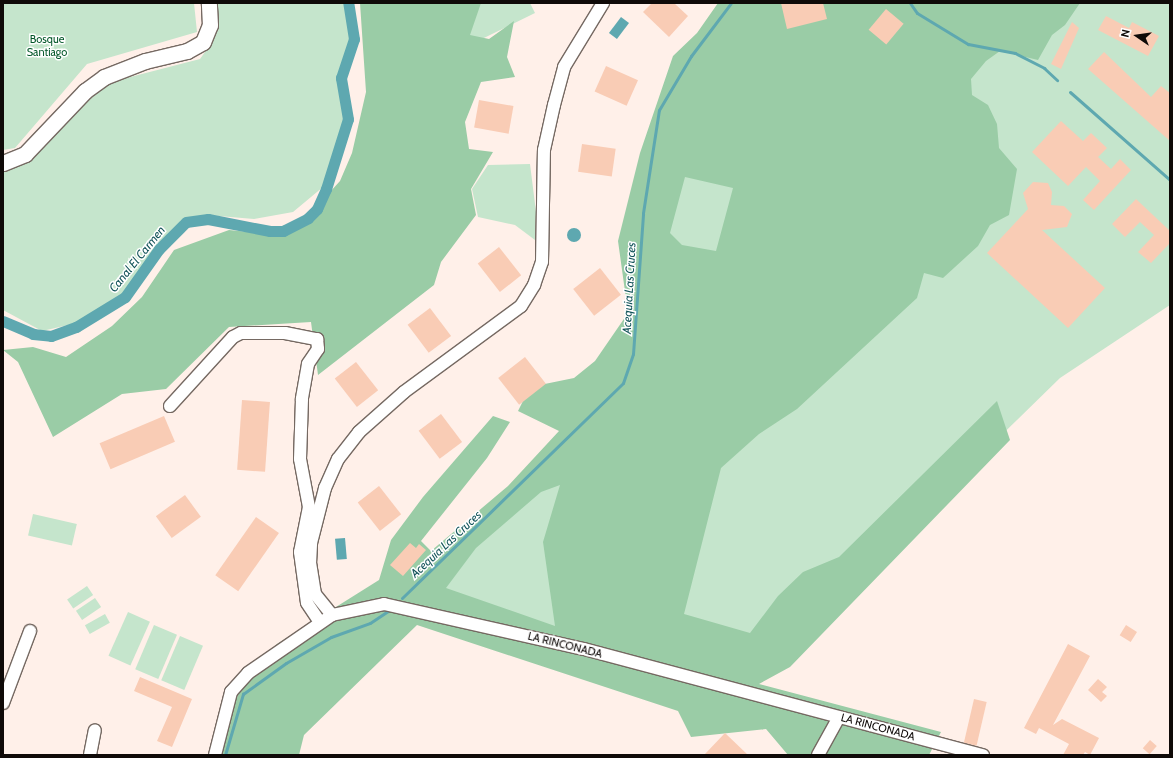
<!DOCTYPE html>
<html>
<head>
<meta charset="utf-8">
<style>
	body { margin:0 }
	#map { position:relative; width:1173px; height:758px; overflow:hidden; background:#fff0e9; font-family:Cabin,sans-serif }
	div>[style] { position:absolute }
	.green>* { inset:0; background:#c5e5cc; transform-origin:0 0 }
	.forest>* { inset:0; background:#9acca6 }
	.water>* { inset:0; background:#5ea8b0; transform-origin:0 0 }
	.round { border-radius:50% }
	.stream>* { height:3px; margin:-1.5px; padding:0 1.5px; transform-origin:1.5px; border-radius:1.5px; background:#5ea8b0 }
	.canal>* { height:11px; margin:-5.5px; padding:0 5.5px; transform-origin:5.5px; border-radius:5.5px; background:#5ea8b0 }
	.building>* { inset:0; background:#f9ccb5; transform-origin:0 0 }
	.roads { filter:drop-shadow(1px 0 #756962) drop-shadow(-1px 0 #756962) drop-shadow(0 1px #756962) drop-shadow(0 -1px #756962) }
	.minor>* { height:12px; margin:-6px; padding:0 6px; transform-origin:6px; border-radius:6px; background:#fff }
	.tertiary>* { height:15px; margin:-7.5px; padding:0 7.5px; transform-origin:7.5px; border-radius:7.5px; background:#fff }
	span { translate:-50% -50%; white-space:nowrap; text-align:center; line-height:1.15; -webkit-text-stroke:3px #fff; paint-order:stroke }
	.park-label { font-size:11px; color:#035729 }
	.street-label { font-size:11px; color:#0f0a08 }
	.water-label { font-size:12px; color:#125359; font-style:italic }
	.frame { position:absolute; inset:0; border:4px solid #0f0a08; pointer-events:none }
	.north { position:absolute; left:1117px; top:16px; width:40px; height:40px; -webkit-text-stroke:3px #fff; paint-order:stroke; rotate:283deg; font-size:11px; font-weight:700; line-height:16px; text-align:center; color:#0f0a08 }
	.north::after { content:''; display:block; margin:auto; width:14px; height:18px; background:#0f0a08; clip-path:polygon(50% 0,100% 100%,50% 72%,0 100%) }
</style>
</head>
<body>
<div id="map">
	<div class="green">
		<div style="clip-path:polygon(3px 3px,194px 3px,197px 32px,87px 64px,15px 148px,3px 150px)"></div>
		<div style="clip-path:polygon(215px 3px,346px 3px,354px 30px,344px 80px,348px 105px,323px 187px,293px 212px,254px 219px,207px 215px,181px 230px,156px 255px,133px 290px,90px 320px,42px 331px,3px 310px,3px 170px,26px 160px,107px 83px,200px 59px,210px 45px,217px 23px)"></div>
		<div style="clip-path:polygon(458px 3px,530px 3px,535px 13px,447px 56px)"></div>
		<div style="clip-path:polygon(737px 3px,1170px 3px,1170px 305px,1060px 378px,747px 683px,408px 599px,609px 415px)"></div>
		<div style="clip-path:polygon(530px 164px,536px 212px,535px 240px,515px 225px,478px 217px,472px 189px,488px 165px)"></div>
		<div style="left:33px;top:514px;width:45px;height:22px;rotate:13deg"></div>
		<div style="left:87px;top:586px;width:11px;height:24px;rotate:56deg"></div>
		<div style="left:95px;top:598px;width:11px;height:23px;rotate:56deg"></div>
		<div style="left:128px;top:612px;width:24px;height:48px;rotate:24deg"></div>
		<div style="left:105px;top:614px;width:10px;height:23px;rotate:61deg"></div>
		<div style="left:154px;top:625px;width:25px;height:48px;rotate:23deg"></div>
		<div style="left:180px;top:636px;width:25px;height:48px;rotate:23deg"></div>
	</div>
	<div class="forest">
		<div style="clip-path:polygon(360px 3px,481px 3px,470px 35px,489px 39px,514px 21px,507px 57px,515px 77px,481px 82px,465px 122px,469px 149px,493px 152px,471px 189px,476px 215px,441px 262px,434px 285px,318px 375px,311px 322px,229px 327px,166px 389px,122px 394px,53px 437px,18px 362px,3px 350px,33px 347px,66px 357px,112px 326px,142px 297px,174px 250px,229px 230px,258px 233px,296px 222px,320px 203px,340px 181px,352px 153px,366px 92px)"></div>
		<div style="clip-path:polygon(evenodd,718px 3px,1080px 3px,1065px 25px,1052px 35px,1038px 60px,1000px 51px,986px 61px,971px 79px,972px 95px,988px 105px,997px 124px,999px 148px,1017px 169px,1009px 215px,990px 225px,978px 246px,943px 278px,924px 273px,917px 298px,797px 409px,759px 434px,721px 468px,684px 614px,750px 633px,778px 596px,803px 572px,839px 557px,997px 401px,1010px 440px,790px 667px,759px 684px,941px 732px,929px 755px,788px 755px,766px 729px,691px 737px,678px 711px,417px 625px,304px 735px,299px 755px,221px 755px,234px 704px,248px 672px,277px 644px,379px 580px,391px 540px,423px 497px,493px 416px,510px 422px,487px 458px,421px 541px,431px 551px,508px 486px,559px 431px,518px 411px,530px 387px,574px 378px,595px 361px,628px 313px,618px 241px,640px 153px,673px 56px,697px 33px,718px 3px,685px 177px,733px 188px,716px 251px,682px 245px,670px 233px,685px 177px,718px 3px,560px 485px,543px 542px,555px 626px,446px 588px,476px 548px,541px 492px,560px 485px)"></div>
	</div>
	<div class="water">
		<div style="left:621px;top:17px;width:10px;height:20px;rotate:37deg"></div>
		<div class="round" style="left:567px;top:228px;width:14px;height:14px"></div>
		<div style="left:345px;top:538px;width:21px;height:10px;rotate:85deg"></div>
	</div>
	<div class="stream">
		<div style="left:910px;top:3px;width:12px;rotate:55deg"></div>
		<div style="left:917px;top:13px;width:60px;rotate:31.3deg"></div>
		<div style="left:968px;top:44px;width:48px;rotate:10.8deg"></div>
		<div style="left:1015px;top:53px;width:33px;rotate:27deg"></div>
		<div style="left:1044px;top:68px;width:18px;rotate:43deg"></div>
		<div style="left:1070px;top:92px;width:133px;rotate:41.3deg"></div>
		<div style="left:402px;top:598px;width:308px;rotate:-44.2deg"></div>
		<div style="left:623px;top:383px;width:31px;rotate:-71deg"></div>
		<div style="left:633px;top:354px;width:141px;rotate:-85.9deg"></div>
		<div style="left:643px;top:213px;width:104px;rotate:-81.2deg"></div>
		<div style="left:659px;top:110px;width:63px;rotate:-59.3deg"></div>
		<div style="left:691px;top:56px;width:66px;rotate:-53deg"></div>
		<div style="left:225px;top:755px;width:64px;rotate:-73.6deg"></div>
		<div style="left:243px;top:694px;width:53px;rotate:-35.8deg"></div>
		<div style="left:286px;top:663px;width:52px;rotate:-30deg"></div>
		<div style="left:331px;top:637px;width:41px;rotate:-19.7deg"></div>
		<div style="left:370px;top:623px;width:23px;rotate:-34deg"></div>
	</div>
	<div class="canal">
		<div style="left:3px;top:321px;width:33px;rotate:23deg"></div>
		<div style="left:33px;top:334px;width:18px;rotate:6deg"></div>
		<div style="left:51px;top:336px;width:27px;rotate:-20deg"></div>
		<div style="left:76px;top:327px;width:57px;rotate:-31.5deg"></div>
		<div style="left:125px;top:297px;width:59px;rotate:-54.7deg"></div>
		<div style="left:159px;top:249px;width:38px;rotate:-45deg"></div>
		<div style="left:186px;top:222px;width:22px;rotate:-8deg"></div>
		<div style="left:208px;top:219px;width:63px;rotate:11deg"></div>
		<div style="left:270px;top:231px;width:13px"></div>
		<div style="left:283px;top:231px;width:28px;rotate:-27deg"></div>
		<div style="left:308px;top:218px;width:13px;rotate:-45deg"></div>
		<div style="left:317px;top:209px;width:22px;rotate:-66deg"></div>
		<div style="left:326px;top:189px;width:73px;rotate:-72.6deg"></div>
		<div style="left:348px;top:119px;width:42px;rotate:-99.7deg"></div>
		<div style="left:341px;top:78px;width:41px;rotate:-71.6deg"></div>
		<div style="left:354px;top:39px;width:36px;rotate:-99deg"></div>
	</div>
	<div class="building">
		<div style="clip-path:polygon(652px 3px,674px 3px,688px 16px,669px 37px,643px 12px)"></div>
		<div style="clip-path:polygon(781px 3px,823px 3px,827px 19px,787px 29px)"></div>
		<div style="left:886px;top:9px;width:23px;height:27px;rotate:40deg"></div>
		<div style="clip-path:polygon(1106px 16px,1129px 28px,1132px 22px,1159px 36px,1148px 56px,1098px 30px)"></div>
		<div style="clip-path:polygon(1072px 22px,1079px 28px,1061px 69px,1051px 64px)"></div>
		<div style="clip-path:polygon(1104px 52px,1151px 97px,1161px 86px,1170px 93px,1170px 141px,1088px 69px)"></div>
		<div style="left:606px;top:66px;width:35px;height:28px;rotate:24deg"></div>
		<div style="left:479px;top:100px;width:35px;height:28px;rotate:10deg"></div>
		<div style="clip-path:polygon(1061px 121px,1083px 141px,1091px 133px,1107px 148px,1098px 157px,1111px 169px,1120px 159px,1131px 170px,1094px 210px,1083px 200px,1100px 181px,1086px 167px,1068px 186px,1032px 152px)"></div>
		<div style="left:582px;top:144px;width:34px;height:28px;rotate:8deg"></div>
		<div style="clip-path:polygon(1033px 182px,1048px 183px,1052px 192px,1051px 205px,1064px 206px,1072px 214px,1067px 227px,1042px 230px,1105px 288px,1068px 328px,987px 253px,1028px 209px,1023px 193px)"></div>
		<div style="clip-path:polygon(1136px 199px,1170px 231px,1170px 243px,1151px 263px,1138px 252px,1154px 235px,1140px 222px,1125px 237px,1112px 224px)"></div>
		<div style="left:499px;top:247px;width:36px;height:27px;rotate:52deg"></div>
		<div style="left:600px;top:268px;width:34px;height:34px;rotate:52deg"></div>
		<div style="left:430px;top:308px;width:35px;height:28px;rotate:53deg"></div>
		<div style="left:525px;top:357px;width:34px;height:34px;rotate:52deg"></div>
		<div style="left:356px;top:362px;width:36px;height:27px;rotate:52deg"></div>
		<div style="left:242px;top:400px;width:28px;height:70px;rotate:4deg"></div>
		<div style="left:441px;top:414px;width:35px;height:28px;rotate:53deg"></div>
		<div style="left:164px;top:416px;width:28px;height:70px;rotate:67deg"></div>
		<div style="left:379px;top:486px;width:36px;height:27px;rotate:52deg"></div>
		<div style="left:185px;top:495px;width:27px;height:36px;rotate:54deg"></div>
		<div style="left:256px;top:517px;width:28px;height:71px;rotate:35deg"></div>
		<div style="clip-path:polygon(410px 543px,416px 548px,419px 544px,426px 550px,403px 576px,390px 565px)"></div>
		<div style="left:1126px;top:625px;width:13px;height:12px;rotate:32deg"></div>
		<div style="clip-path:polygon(1068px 644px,1090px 656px,1053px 725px,1062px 719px,1099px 738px,1090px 755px,1085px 752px,1083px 755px,1063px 755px,1069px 744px,1039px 728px,1036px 734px,1024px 728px)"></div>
		<div style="clip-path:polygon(140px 677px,192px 699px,172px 747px,157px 741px,172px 707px,134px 691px)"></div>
		<div style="clip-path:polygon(1098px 679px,1107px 687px,1102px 692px,1107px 696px,1101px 702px,1088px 690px)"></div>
		<div style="left:974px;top:699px;width:13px;height:45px;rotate:13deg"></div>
		<div style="clip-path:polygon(725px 733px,748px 755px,704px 755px)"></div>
		<div style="left:1150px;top:740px;width:9px;height:11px;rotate:41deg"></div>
	</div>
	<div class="roads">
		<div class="minor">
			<div style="left:170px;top:406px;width:93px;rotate:-47.6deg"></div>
			<div style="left:233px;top:337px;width:9px;rotate:-27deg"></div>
			<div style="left:241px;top:333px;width:44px"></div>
			<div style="left:285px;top:333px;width:33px;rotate:11deg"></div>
			<div style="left:317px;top:339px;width:10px;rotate:84deg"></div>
			<div style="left:318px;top:349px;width:18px;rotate:124deg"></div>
			<div style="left:308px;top:364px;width:36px;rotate:100deg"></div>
			<div style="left:302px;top:399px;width:60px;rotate:91.9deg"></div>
			<div style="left:300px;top:459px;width:49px;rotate:79.4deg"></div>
			<div style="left:309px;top:507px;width:46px;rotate:101.3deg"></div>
			<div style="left:300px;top:552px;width:51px;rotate:82.2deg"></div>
			<div style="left:307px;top:603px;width:23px;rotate:56deg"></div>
			<div style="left:332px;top:615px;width:27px;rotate:-129deg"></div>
			<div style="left:315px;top:594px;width:30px;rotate:-99deg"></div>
			<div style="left:310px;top:564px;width:21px;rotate:-87deg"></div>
			<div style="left:311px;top:543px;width:57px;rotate:-75.7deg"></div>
			<div style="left:325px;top:488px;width:32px;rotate:-66deg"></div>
			<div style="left:338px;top:459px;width:34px;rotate:-52deg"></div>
			<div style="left:359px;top:432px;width:60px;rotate:-41.6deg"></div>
			<div style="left:404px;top:392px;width:145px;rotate:-36.3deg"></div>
			<div style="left:521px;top:306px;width:25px;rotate:-58deg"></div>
			<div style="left:534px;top:285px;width:24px;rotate:-71deg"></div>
			<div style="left:542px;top:262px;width:112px;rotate:-89deg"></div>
			<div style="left:544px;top:150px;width:46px;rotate:-77.5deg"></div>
			<div style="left:554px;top:105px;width:39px;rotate:-75deg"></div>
			<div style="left:564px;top:67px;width:75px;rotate:-58.6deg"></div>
			<div style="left:3px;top:703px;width:77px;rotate:-69.4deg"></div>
			<div style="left:90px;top:755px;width:25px;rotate:-79deg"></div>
			<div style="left:215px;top:755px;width:65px;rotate:-75.7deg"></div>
			<div style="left:231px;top:692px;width:25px;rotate:-48deg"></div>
			<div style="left:248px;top:673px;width:102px;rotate:-34.6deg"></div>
			<div style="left:332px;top:615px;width:53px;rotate:-11.9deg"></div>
			<div style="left:384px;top:604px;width:205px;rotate:12.7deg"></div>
			<div style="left:584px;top:649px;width:413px;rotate:14.9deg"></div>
			<div style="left:818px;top:755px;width:43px;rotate:-61.1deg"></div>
		</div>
		<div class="tertiary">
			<div style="left:3px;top:163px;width:24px;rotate:-22deg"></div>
			<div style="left:25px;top:154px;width:87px;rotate:-46.4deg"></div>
			<div style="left:85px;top:91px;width:24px;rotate:-36deg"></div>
			<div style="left:104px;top:77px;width:44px;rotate:-21.3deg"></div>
			<div style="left:145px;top:61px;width:43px;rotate:-13.4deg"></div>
			<div style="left:187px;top:51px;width:18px;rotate:-29deg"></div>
			<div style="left:203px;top:42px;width:18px;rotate:-68deg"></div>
			<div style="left:210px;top:25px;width:22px;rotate:-93deg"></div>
		</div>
	</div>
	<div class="park-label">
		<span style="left:47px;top:46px">Bosque<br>Santiago</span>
	</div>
	<div class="street-label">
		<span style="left:565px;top:645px;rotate:14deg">LA RINCONADA</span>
		<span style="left:878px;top:727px;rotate:15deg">LA RINCONADA</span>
	</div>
	<div class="water-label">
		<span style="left:137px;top:259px;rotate:-51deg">Canal El Carmen</span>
		<span style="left:629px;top:288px;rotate:-87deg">Acequia Las Cruces</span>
		<span style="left:446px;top:544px;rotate:-43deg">Acequia Las Cruces</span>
	</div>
	<div class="frame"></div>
	<div class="north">N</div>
</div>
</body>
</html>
